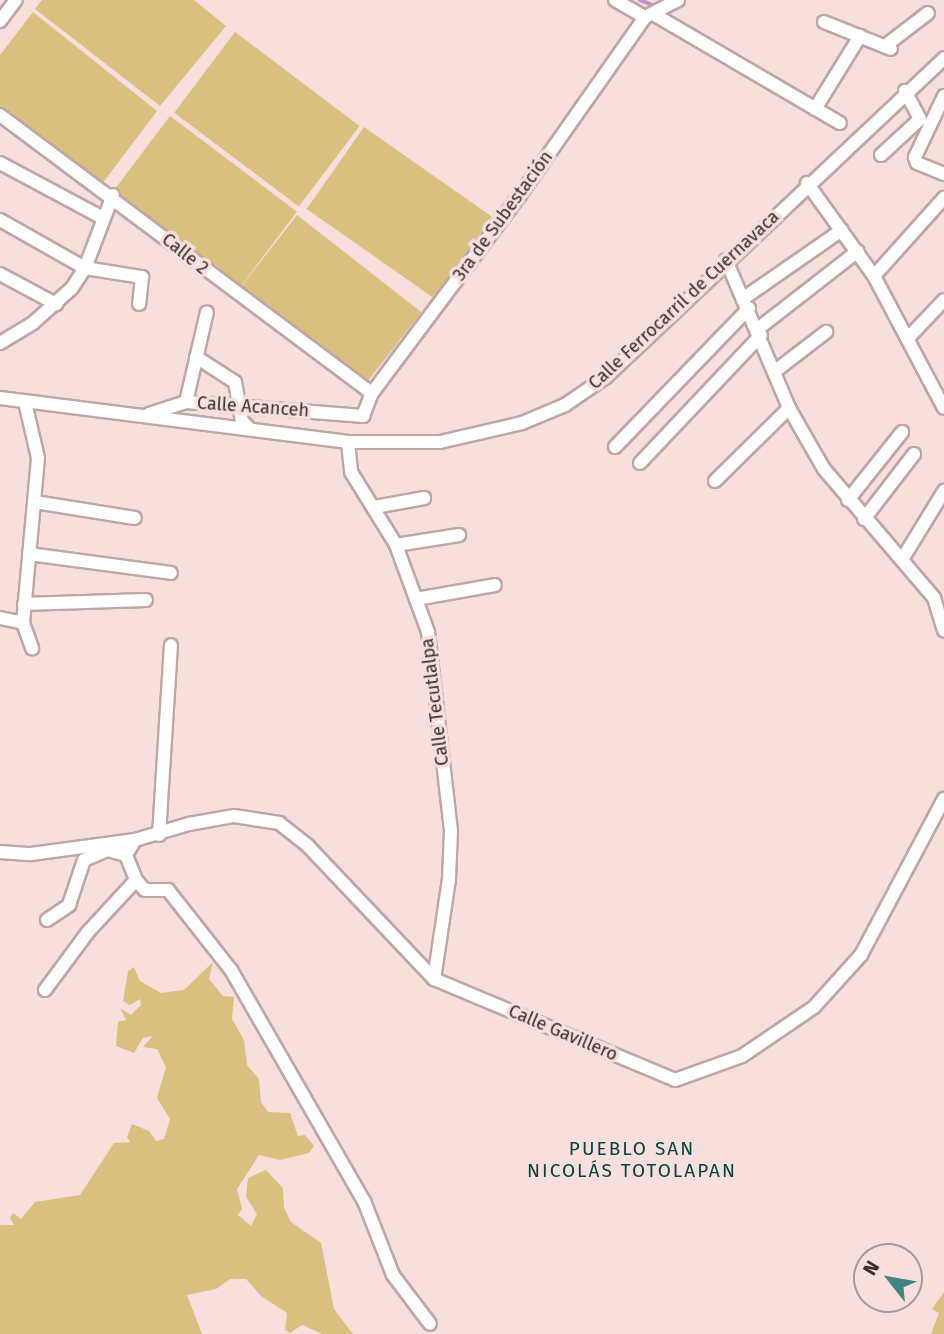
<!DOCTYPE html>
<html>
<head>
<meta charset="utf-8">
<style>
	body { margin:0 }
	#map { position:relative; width:944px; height:1334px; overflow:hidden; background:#f8dedc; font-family:"Fira Sans",sans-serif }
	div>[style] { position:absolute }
	.green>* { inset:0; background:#dac07f; transform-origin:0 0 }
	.stream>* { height:3.5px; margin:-1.75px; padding:0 1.75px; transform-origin:1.75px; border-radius:1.75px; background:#c391cf }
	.roads { filter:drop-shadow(2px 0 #bea6a4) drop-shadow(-2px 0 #bea6a4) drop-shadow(0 2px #bea6a4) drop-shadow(0 -2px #bea6a4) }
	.minor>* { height:12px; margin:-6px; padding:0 6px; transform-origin:6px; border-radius:6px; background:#fff }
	span { translate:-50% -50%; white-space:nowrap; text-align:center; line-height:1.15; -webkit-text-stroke:7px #f8dedc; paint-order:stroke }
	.street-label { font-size:18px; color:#372d2c }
	.neighbourhood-label { font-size:19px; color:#04453f; letter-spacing:2px }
	.north { position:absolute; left:853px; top:1243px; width:70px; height:70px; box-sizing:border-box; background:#f8dedc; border:2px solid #ab9796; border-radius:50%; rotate:301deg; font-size:19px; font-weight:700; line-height:28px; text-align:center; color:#372d2c }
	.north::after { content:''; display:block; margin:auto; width:24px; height:32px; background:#40867e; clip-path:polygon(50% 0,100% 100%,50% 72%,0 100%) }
</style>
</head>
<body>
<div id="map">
	<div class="green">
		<div style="clip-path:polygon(42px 0,194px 0,226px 26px,160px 106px,35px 9px)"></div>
		<div style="clip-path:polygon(33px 12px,157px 111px,102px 184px,0 107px,0 55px)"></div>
		<div style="left:235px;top:32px;width:156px;height:101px;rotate:37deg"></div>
		<div style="left:170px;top:116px;width:159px;height:93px;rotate:37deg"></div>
		<div style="left:364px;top:127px;width:156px;height:100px;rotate:35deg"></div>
		<div style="left:297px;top:215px;width:158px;height:98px;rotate:38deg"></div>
		<div style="clip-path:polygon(213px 962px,209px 979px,223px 996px,234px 997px,232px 1019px,244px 1040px,247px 1065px,259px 1079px,261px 1102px,268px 1112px,290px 1113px,298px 1136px,305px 1135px,314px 1146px,309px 1153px,280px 1160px,259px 1155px,237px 1189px,242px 1209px,238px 1215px,251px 1226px,257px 1214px,246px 1197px,248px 1178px,266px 1170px,283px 1188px,284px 1208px,291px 1222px,321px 1243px,334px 1309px,353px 1334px,322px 1334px,302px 1325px,290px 1333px,285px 1330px,287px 1313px,261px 1296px,246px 1279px,230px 1279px,216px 1289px,187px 1295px,202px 1334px,0 1334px,0 1225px,14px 1225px,10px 1218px,13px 1213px,21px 1219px,35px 1202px,80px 1195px,114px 1143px,130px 1142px,127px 1137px,132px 1124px,149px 1131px,156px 1141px,164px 1139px,170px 1119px,157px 1098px,166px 1067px,157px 1049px,143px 1047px,153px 1036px,143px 1038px,134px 1053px,116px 1046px,118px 1022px,126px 1020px,120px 1008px,131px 1015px,141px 1005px,140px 999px,130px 1005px,123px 1001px,128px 971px,134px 967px,140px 981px,161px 993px,184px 990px)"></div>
		<div style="clip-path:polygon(944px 1292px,944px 1334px,931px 1334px,939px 1313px,932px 1309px)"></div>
	</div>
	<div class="stream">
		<div style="left:640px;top:0;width:16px;rotate:22deg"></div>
	</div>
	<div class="roads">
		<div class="minor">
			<div style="left:615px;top:0;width:34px;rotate:30deg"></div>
			<div style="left:645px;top:17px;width:37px;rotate:-27deg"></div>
			<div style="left:655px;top:15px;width:214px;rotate:30.3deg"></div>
			<div style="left:0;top:21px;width:26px;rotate:-53deg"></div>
			<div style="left:824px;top:22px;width:72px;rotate:21.9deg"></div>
			<div style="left:885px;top:46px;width:54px;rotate:-37.5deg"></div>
			<div style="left:944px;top:96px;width:68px;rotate:115.4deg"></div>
			<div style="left:915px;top:157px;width:6px;rotate:72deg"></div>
			<div style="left:917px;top:163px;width:29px;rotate:22deg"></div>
			<div style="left:815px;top:109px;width:86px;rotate:-58.3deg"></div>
			<div style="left:0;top:115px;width:464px;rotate:36.8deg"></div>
			<div style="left:881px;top:155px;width:53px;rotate:-42.7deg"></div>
			<div style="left:920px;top:119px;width:32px;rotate:-118deg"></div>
			<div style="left:0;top:163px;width:117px;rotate:28.1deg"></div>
			<div style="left:807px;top:183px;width:115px;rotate:54.2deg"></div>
			<div style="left:874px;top:276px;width:149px;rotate:62.1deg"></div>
			<div style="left:0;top:220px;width:98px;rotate:29.5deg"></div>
			<div style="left:85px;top:268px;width:58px;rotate:9deg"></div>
			<div style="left:142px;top:277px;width:27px;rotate:96deg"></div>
			<div style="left:726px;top:260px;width:161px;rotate:66.9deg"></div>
			<div style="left:789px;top:408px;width:70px;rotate:60.2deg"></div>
			<div style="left:824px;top:469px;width:170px;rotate:49.5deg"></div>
			<div style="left:934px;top:598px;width:34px;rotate:73deg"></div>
			<div style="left:0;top:274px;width:64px;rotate:28.2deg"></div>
			<div style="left:874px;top:276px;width:105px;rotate:-48.1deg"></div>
			<div style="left:744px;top:298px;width:119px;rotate:-34.8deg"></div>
			<div style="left:759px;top:328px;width:125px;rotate:-37.9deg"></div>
			<div style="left:908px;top:338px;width:52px;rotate:-46.5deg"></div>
			<div style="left:0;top:343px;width:39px;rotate:-31deg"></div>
			<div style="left:33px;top:323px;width:52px;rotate:-41.9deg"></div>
			<div style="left:72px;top:288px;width:24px;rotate:-57deg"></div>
			<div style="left:85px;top:268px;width:78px;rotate:-69deg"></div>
			<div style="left:196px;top:357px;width:46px;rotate:32.7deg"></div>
			<div style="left:235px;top:382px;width:40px;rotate:80deg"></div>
			<div style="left:242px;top:421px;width:11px;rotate:45deg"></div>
			<div style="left:774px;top:372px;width:66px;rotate:-37.6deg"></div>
			<div style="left:0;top:398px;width:351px;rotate:7.2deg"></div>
			<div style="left:348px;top:442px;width:92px"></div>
			<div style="left:440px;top:442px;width:84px;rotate:-13deg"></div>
			<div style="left:522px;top:423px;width:47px;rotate:-22.7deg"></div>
			<div style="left:565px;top:405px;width:50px;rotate:-34.3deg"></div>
			<div style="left:606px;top:377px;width:465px;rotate:-43.3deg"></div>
			<div style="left:25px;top:402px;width:57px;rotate:76.9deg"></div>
			<div style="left:38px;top:458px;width:166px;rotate:95.2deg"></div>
			<div style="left:23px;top:623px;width:27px;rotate:70deg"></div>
			<div style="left:186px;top:402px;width:92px;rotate:-76.9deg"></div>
			<div style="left:149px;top:414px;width:39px;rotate:-18deg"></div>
			<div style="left:186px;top:402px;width:178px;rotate:4.5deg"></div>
			<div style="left:363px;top:416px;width:25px;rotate:-69deg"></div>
			<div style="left:372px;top:393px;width:247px;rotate:-53.2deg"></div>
			<div style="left:520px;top:195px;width:218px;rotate:-54.9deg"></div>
			<div style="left:348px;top:442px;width:30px;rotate:84deg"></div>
			<div style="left:351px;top:472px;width:86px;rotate:58.3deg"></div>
			<div style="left:396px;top:545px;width:93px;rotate:69.8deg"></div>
			<div style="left:428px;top:632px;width:200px;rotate:83.4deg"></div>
			<div style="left:451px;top:831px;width:48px;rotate:92.4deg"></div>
			<div style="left:449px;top:879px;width:101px;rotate:98.5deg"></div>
			<div style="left:615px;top:447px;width:193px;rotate:-46deg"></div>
			<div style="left:640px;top:463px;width:176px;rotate:-46.6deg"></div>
			<div style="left:715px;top:481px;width:104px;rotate:-44.6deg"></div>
			<div style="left:848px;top:500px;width:87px;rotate:-51.5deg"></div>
			<div style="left:35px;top:502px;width:101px;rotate:9.1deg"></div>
			<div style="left:375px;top:507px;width:50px;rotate:-10.4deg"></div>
			<div style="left:864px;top:519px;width:82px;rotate:-52.4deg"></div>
			<div style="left:396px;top:545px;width:64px;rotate:-9deg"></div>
			<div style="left:29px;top:554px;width:143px;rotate:7.6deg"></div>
			<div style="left:903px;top:558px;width:79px;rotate:-58.5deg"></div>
			<div style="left:416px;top:599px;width:80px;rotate:-10deg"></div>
			<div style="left:24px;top:604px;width:122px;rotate:-1.9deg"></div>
			<div style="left:0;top:618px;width:24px;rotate:12deg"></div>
			<div style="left:159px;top:835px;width:190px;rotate:-86.4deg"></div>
			<div style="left:0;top:852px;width:31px;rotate:4deg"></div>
			<div style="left:31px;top:854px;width:105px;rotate:-7.7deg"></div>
			<div style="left:126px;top:855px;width:17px;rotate:-59deg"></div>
			<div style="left:135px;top:840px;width:56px;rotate:-16.5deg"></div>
			<div style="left:189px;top:824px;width:46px;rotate:-10.1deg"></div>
			<div style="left:234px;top:816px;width:46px;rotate:8.8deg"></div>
			<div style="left:279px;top:823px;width:36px;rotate:38deg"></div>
			<div style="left:307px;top:845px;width:185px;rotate:46.5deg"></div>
			<div style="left:434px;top:979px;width:261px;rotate:22.7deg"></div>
			<div style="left:675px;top:1080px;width:71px;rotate:-19.7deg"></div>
			<div style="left:742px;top:1056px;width:87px;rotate:-34.2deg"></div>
			<div style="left:814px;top:1007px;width:70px;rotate:-47.9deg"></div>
			<div style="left:861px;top:955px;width:177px;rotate:-62deg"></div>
			<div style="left:126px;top:855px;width:27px;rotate:68deg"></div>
			<div style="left:136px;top:880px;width:13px;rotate:48deg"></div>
			<div style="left:145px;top:890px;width:23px"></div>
			<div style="left:168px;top:890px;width:102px;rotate:51.8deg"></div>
			<div style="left:231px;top:970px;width:267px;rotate:60.1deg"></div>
			<div style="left:364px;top:1201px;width:79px;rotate:68.6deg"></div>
			<div style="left:393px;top:1275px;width:61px;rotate:52.9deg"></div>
			<div style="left:47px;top:920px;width:27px;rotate:-34deg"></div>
			<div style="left:69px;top:905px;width:47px;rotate:-71.6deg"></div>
			<div style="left:84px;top:860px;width:26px;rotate:-23deg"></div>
			<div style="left:108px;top:850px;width:19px;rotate:16deg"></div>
			<div style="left:45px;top:990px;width:72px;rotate:-53.4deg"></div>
			<div style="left:88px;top:932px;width:71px;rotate:-47.3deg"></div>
		</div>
	</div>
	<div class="street-label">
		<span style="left:503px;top:216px;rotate:-54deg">3ra de Subestación</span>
		<span style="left:185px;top:254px;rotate:39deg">Calle 2</span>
		<span style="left:684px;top:300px;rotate:-43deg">Calle Ferrocarril de Cuernavaca</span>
		<span style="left:253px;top:407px;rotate:4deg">Calle Acanceh</span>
		<span style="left:435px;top:702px;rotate:-97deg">Calle Tecutlalpa</span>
		<span style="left:563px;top:1033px;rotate:23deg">Calle Gavillero</span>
	</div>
	<div class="neighbourhood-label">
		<span style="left:632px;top:1160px">PUEBLO SAN<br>NICOLÁS TOTOLAPAN</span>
	</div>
	<div class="north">N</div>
</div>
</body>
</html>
